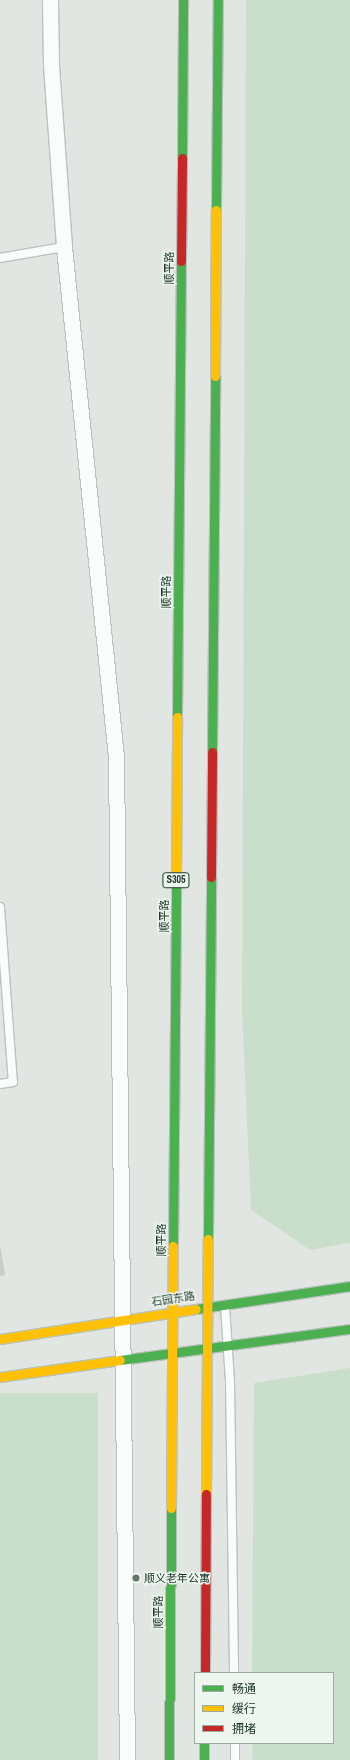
<!DOCTYPE html>
<html>
<head>
<meta charset="utf-8">
<style>
	body { margin:0 }
	#map { position:relative; width:350px; height:1760px; overflow:hidden; background:#e1e6e3; font-family:"Archivo Narrow","Noto Sans SC",sans-serif }
	div>[style] { position:absolute }
	.green>* { inset:0; background:#cadfcb; transform-origin:0 0 }
	.building>* { inset:0; background:#c8ceca }
	.roads { filter:drop-shadow(1px 0 #bac3be) drop-shadow(-1px 0 #bac3be) drop-shadow(0 1px #bac3be) drop-shadow(0 -1px #bac3be) }
	.lane>* { height:8px; margin:-4px; padding:0 4px; transform-origin:4px; border-radius:4px; background:#fafbfb }
	.street>* { height:15px; margin:-7.5px; padding:0 7.5px; transform-origin:7.5px; border-radius:7.5px; background:#fafbfb }
	.fast>* { height:9px; margin:-4.5px; padding:0 4.5px; transform-origin:4.5px; border-radius:4.5px; background:#4caf50 }
	.slow>* { height:9px; margin:-4.5px; padding:0 4.5px; transform-origin:4.5px; border-radius:4.5px; background:#ffc107 }
	.jam>* { height:9px; margin:-4.5px; padding:0 4.5px; transform-origin:4.5px; border-radius:4.5px; background:#c62828 }
	.dots>* { width:11px; height:11px; translate:-50% -50%; box-sizing:border-box; border:2px solid #eef6f0; border-radius:50% }
	span { translate:-50% -50%; white-space:nowrap; text-align:center; line-height:1.15; -webkit-text-stroke:3px #eef6f0; paint-order:stroke }
	.shield-label span { padding:1px 3px; background:#eef6f0; border:1px solid; border-radius:3px; -webkit-text-stroke-width:0 }
	.shield-label { font-size:10px; color:#20382c; font-weight:700 }
	.street-label { font-size:11px; color:#20382c }
	.poi-label { font-size:11px; color:#20382c }
	.left { translate:0 -50%; text-align:left }
	.legend { position:absolute; left:194px; top:1672px; width:140px; height:72px; box-sizing:border-box; background:#eef6f0; border:1px solid #9caaa2; margin:0; padding:5px 7px; list-style:none; font-size:12px; color:#20382c }
	.legend li { display:flex; align-items:center; gap:8px; height:20px }
	.legend b { width:20px; border:1px solid #9caaa2 }
</style>
</head>
<body>
<div id="map">
	<div class="green">
		<div style="clip-path:polygon(246px 0,350px 0,350px 1243px,310px 1250px,251px 1210px,242px 1010px)"></div>
		<div style="clip-path:polygon(350px 1368px,350px 1760px,253px 1760px,252px 1743px,333px 1743px,333px 1673px,252px 1673px,254px 1383px)"></div>
		<div style="left:98px;top:1393px;width:367px;height:99px;rotate:90deg"></div>
	</div>
	<div class="building">
		<div style="clip-path:polygon(0 1245px,5px 1275px,0 1276px)"></div>
	</div>
	<div class="roads">
		<div class="lane">
			<div style="left:0;top:258px;width:65px;rotate:-9.8deg"></div>
			<div style="left:0;top:907px;width:175px;rotate:85.8deg"></div>
			<div style="left:13px;top:1082px;width:13px;rotate:171deg"></div>
			<div style="left:225px;top:1306px;width:75px;rotate:86.2deg"></div>
			<div style="left:230px;top:1381px;width:292px;rotate:89.2deg"></div>
			<div style="left:235px;top:1743px;width:17px;rotate:90deg"></div>
		</div>
		<div class="street">
			<div style="left:50px;top:0;width:65px;rotate:89.1deg"></div>
			<div style="left:51px;top:65px;width:182px;rotate:85.9deg"></div>
			<div style="left:64px;top:247px;width:513px;rotate:84.18deg"></div>
			<div style="left:116px;top:757px;width:1003px;rotate:89.37deg"></div>
		</div>
		<div class="fast">
			<div style="left:182px;top:158px;width:158px;rotate:-89.6deg"></div>
			<div style="left:216px;top:210px;width:210px;rotate:-89.5deg"></div>
			<div style="left:177px;top:717px;width:456px;rotate:-89.5deg"></div>
			<div style="left:212px;top:752px;width:376px;rotate:-89.5deg"></div>
			<div style="left:208px;top:1239px;width:362px;rotate:-89.5deg"></div>
			<div style="left:173px;top:1246px;width:366px;rotate:-89.5deg"></div>
			<div style="left:196px;top:1309px;width:156px;rotate:-8.5deg"></div>
			<div style="left:120px;top:1360px;width:232px;rotate:-7.7deg"></div>
			<div style="left:204px;top:1743px;width:17px;rotate:90deg"></div>
			<div style="left:169px;top:1760px;width:252px;rotate:-89.5deg"></div>
		</div>
		<div class="slow">
			<div style="left:215px;top:376px;width:166px;rotate:-89.7deg"></div>
			<div style="left:176px;top:880px;width:163px;rotate:-89.6deg"></div>
			<div style="left:0;top:1339px;width:198px;rotate:-8.7deg"></div>
			<div style="left:0;top:1377px;width:121px;rotate:-8.1deg"></div>
			<div style="left:206px;top:1494px;width:255px;rotate:-89.6deg"></div>
			<div style="left:171px;top:1508px;width:262px;rotate:-89.6deg"></div>
		</div>
		<div class="jam">
			<div style="left:181px;top:261px;width:103px;rotate:-89.4deg"></div>
			<div style="left:211px;top:877px;width:125px;rotate:-89.5deg"></div>
			<div style="left:205px;top:1673px;width:179px;rotate:-89.7deg"></div>
		</div>
	</div>
	<div class="dots">
		<div style="left:136px;top:1578px;background:#64756c"></div>
	</div>
	<div class="shield-label">
		<span style="left:176px;top:880px">S305</span>
	</div>
	<div class="street-label">
		<span style="left:169px;top:268px;rotate:-90deg">顺平路</span>
		<span style="left:166px;top:592px;rotate:-90deg">顺平路</span>
		<span style="left:164px;top:916px;rotate:-90deg">顺平路</span>
		<span style="left:161px;top:1240px;rotate:-90deg">顺平路</span>
		<span style="left:173px;top:1299px;rotate:-9deg">石园东路</span>
		<span style="left:158px;top:1612px;rotate:-90deg">顺平路</span>
	</div>
	<div class="poi-label">
		<span class="left" style="left:144px;top:1578px">顺义老年公寓</span>
	</div>
	<ul class="legend">
	<li><b style="height:5px;background:#4caf50"></b>畅通</li>
	<li><b style="height:5px;background:#ffc107"></b>缓行</li>
	<li><b style="height:5px;background:#c62828"></b>拥堵</li>
	</ul>
</div>
</body>
</html>
